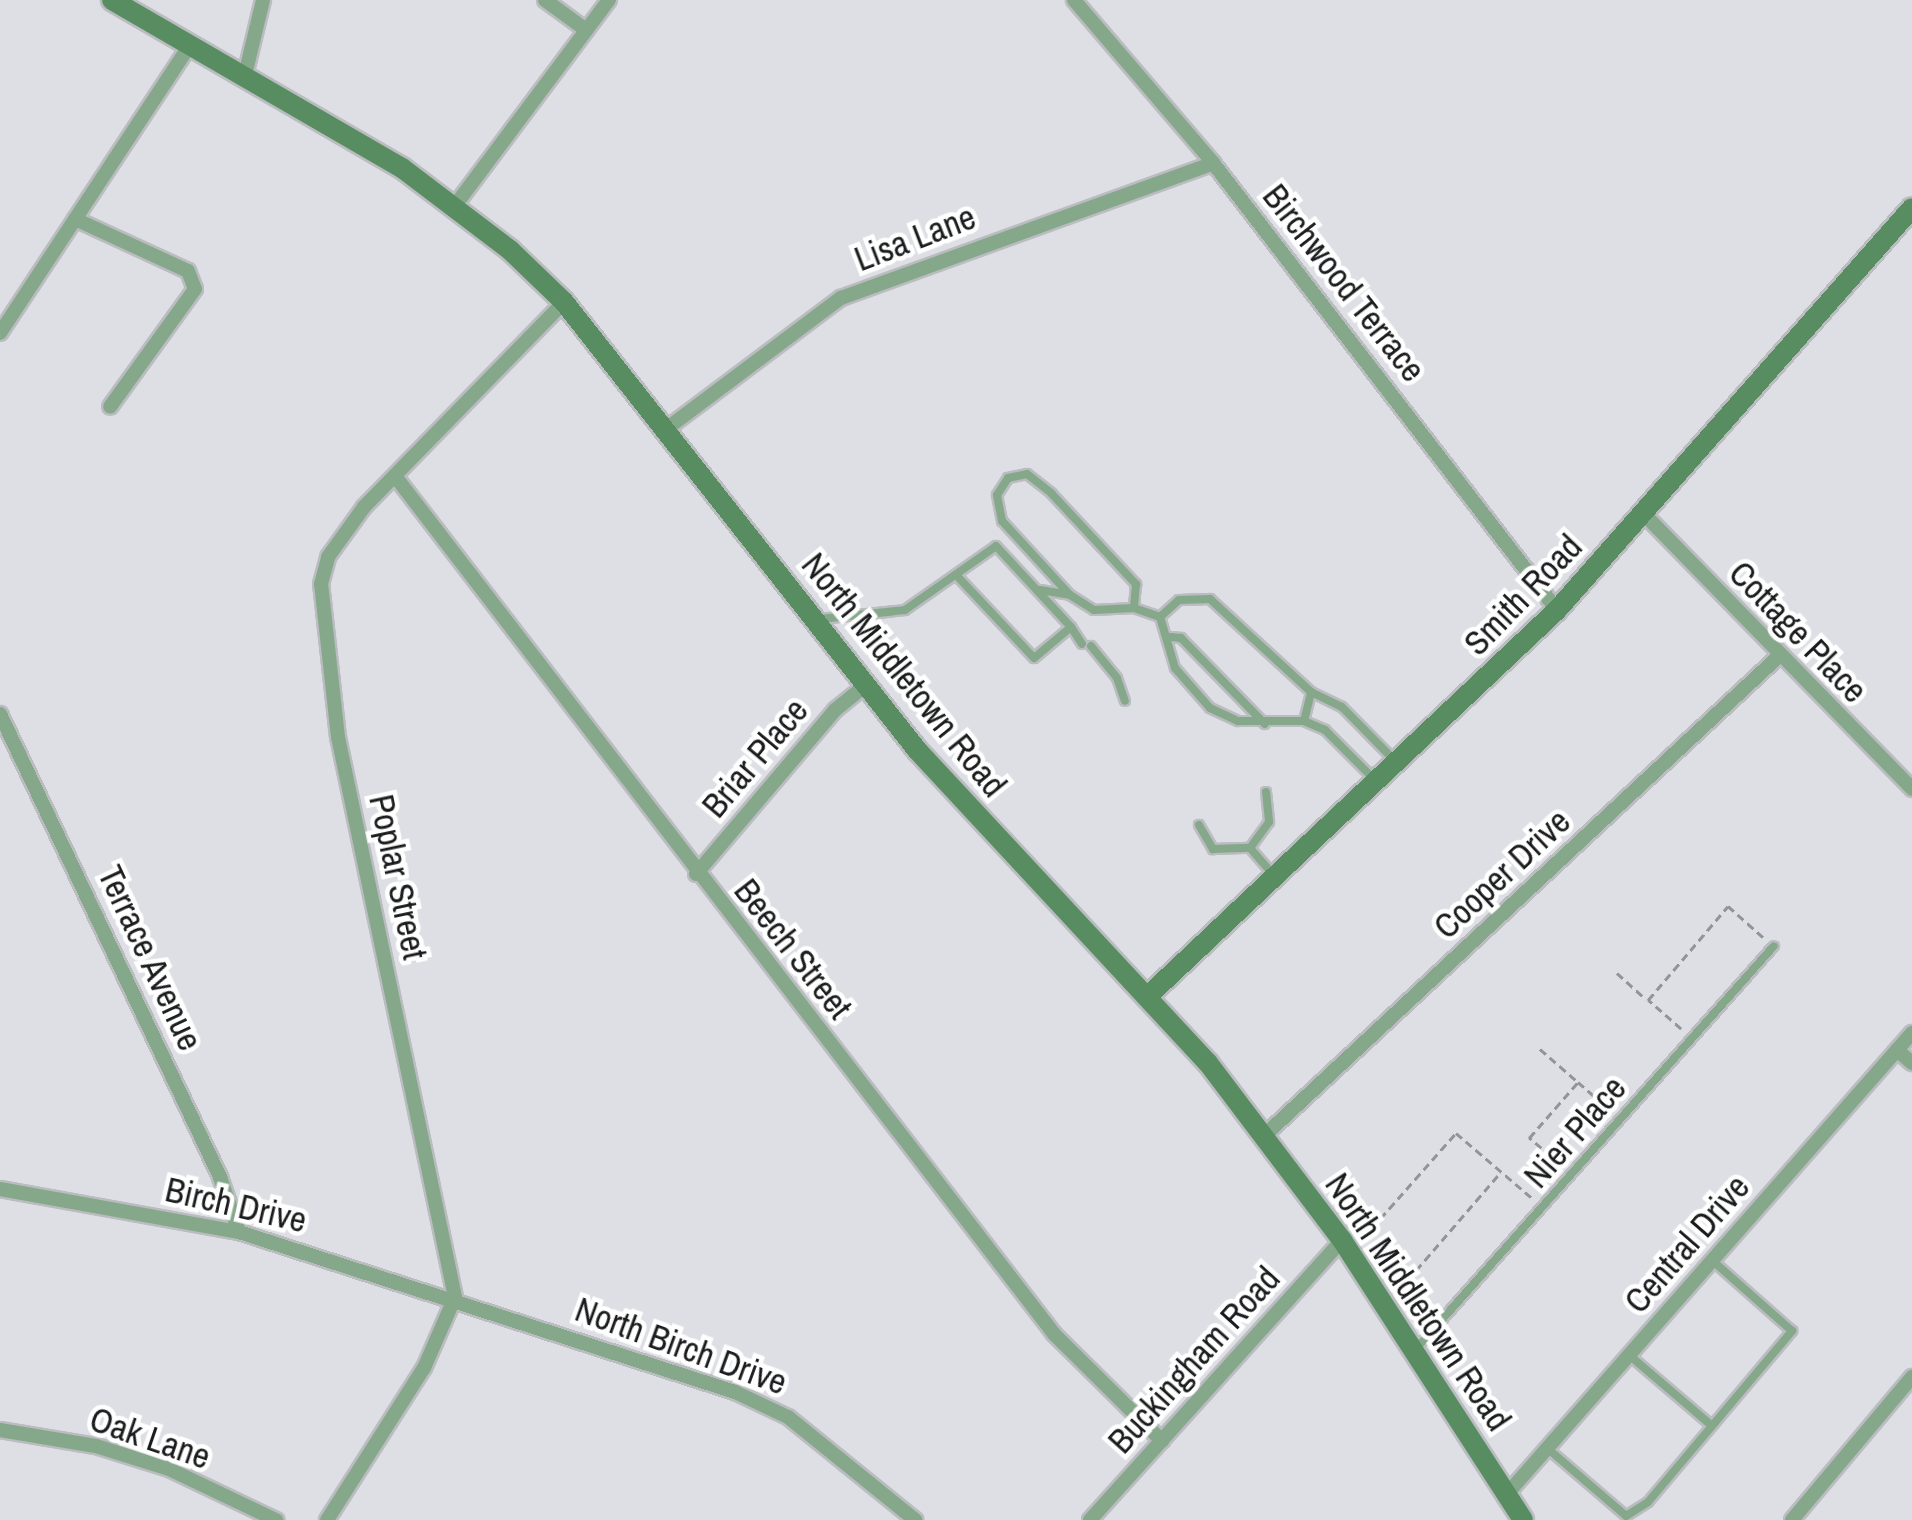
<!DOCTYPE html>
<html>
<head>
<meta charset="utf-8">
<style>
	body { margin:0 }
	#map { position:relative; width:1912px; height:1520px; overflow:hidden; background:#dddfe4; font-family:"Archivo Narrow",sans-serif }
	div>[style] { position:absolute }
	.path>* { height:2.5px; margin-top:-1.25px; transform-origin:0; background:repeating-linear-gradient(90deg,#939498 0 8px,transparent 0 13px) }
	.roads { filter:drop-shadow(2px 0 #babcc0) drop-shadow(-2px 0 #babcc0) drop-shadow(0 2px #babcc0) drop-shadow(0 -2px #babcc0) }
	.lane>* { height:8px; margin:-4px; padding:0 4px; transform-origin:4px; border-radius:4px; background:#86a88a }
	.street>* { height:14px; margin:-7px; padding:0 7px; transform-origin:7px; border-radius:7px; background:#86a88a }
	.secondary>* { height:20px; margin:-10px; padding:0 10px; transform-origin:10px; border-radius:10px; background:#588d61 }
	span { translate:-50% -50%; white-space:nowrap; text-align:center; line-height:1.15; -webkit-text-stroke:9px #fff; paint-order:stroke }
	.street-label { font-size:35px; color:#1a1b1c }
</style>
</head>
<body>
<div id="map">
	<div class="path">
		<div style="left:1617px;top:973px;width:39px;rotate:42deg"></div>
		<div style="left:1681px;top:1029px;width:44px;rotate:-138.7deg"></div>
		<div style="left:1648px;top:1000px;width:123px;rotate:-49.6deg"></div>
		<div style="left:1728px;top:906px;width:50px;rotate:41.7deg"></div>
		<div style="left:1540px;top:1049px;width:49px;rotate:40.9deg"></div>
		<div style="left:1561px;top:1165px;width:42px;rotate:-139.8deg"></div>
		<div style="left:1529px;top:1138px;width:74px;rotate:-48.8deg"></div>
		<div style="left:1578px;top:1082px;width:41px;rotate:41.1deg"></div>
		<div style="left:1363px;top:1238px;width:140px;rotate:-48.5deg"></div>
		<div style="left:1456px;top:1133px;width:100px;rotate:40.5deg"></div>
		<div style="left:1399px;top:1290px;width:155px;rotate:-49.2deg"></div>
	</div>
	<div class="roads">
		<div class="lane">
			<div style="left:1040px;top:590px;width:30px;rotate:9deg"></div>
			<div style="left:1070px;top:595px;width:28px;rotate:32deg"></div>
			<div style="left:1094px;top:610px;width:40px;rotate:-2.9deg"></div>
			<div style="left:1134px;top:608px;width:28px;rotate:19deg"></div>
			<div style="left:1160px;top:617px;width:53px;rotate:73.6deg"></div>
			<div style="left:1175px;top:668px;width:53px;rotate:48.8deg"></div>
			<div style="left:1210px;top:708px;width:31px;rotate:25deg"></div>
			<div style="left:1238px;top:721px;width:66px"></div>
			<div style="left:1304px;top:721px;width:23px;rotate:23deg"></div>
			<div style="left:1325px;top:730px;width:71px;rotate:45deg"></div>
			<div style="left:1069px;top:594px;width:99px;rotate:-132.5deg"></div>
			<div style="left:1002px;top:521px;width:26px;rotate:-101deg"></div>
			<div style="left:997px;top:495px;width:20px;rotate:-57deg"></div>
			<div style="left:1008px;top:478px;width:19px;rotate:-12deg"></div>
			<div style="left:1027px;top:474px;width:31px;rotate:38deg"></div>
			<div style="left:1051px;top:493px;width:125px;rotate:47deg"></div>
			<div style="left:1136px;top:584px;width:24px;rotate:95deg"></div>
			<div style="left:1160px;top:617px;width:25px;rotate:-42deg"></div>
			<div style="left:1179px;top:600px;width:31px;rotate:-2deg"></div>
			<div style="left:1210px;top:599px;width:137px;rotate:42.6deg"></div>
			<div style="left:1311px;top:692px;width:34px;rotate:26deg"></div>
			<div style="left:1342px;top:707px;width:77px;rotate:45.5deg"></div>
			<div style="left:820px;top:619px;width:85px;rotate:-6deg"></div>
			<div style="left:905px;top:610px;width:111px;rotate:-35.1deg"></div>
			<div style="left:996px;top:546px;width:110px;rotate:47.2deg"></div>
			<div style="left:1071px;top:627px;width:48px;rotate:140deg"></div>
			<div style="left:1034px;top:658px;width:112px;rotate:-133.2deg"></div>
			<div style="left:1071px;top:627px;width:20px;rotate:57deg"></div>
			<div style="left:1171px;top:637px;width:10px;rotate:6deg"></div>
			<div style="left:1181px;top:638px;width:120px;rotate:45.7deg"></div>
			<div style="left:1091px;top:646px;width:41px;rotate:50.9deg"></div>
			<div style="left:1117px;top:678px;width:24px;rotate:71deg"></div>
			<div style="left:1304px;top:721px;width:30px;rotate:-76deg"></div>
			<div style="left:1266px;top:792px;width:30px;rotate:84deg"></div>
			<div style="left:1269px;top:822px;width:32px;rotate:126deg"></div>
			<div style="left:1250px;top:848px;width:35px;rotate:49deg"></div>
			<div style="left:1199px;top:825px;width:28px;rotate:60deg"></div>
			<div style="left:1213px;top:849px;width:37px;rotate:-2deg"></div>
			<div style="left:1415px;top:1350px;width:540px;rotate:-48.38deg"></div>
			<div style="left:1629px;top:1355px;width:109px;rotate:40.5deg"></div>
			<div style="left:1547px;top:1448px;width:104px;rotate:40.7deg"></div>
			<div style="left:1626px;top:1516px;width:26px;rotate:-32deg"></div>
			<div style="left:1648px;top:1502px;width:224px;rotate:-49.9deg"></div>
			<div style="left:1792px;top:1331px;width:106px;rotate:-138.5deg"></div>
		</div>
		<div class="street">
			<div style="left:545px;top:0;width:51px;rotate:36.2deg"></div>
			<div style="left:1074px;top:0;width:214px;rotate:49.5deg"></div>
			<div style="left:1213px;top:163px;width:564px;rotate:52.42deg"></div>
			<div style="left:245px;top:75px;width:77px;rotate:-76.5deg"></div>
			<div style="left:454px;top:207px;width:259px;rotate:-53.2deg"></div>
			<div style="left:75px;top:219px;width:124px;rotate:24.7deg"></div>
			<div style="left:188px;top:271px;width:19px;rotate:69deg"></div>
			<div style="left:195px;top:289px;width:145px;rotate:125.8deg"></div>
			<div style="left:0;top:333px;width:347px;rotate:-56.6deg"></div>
			<div style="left:669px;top:427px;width:215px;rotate:-36.9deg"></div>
			<div style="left:841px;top:298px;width:396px;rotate:-19.9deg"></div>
			<div style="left:395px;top:476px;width:1082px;rotate:52.47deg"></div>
			<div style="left:1054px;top:1334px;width:152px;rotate:44.7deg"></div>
			<div style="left:1644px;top:514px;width:384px;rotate:45.7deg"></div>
			<div style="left:0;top:714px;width:513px;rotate:64.58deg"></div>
			<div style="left:220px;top:1177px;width:58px;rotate:70.9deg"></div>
			<div style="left:696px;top:874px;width:215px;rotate:-49.7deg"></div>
			<div style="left:835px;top:710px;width:38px;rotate:-39deg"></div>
			<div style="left:1897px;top:1050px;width:20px;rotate:41deg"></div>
			<div style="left:1265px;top:1135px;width:703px;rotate:-42.98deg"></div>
			<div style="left:0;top:1189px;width:243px;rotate:10.2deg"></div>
			<div style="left:239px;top:1232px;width:521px;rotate:17.88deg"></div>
			<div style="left:735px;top:1392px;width:59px;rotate:25.3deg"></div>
			<div style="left:788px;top:1417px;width:164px;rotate:39deg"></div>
			<div style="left:0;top:1430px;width:97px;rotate:9.5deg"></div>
			<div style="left:96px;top:1446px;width:77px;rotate:17.5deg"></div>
			<div style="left:169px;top:1469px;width:119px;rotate:25.5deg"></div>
			<div style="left:1507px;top:1494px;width:614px;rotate:-48.7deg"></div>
			<div style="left:327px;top:1520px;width:180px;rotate:-57.5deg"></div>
			<div style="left:424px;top:1368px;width:77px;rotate:-66.4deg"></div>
			<div style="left:455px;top:1297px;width:572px;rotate:-101.8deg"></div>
			<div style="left:338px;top:737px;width:154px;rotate:-96.3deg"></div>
			<div style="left:321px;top:584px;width:28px;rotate:-75deg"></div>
			<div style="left:328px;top:557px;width:62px;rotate:-54.2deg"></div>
			<div style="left:364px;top:507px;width:286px;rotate:-45.7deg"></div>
			<div style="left:1090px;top:1520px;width:377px;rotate:-48deg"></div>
			<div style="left:1792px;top:1520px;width:187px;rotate:-50deg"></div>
		</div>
		<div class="secondary">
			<div style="left:112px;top:0;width:335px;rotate:30.1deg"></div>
			<div style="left:402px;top:168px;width:136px;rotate:37.2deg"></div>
			<div style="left:510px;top:250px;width:75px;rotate:43.9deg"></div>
			<div style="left:564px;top:302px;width:570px;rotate:51.76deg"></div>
			<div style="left:917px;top:750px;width:427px;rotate:47.1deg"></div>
			<div style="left:1208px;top:1063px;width:222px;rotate:52.9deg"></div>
			<div style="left:1342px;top:1240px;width:333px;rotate:57.1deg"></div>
			<div style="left:1148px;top:996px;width:562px;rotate:-43.34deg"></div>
			<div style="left:1557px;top:610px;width:536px;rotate:-48.55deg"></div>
		</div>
	</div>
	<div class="street-label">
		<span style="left:915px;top:238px;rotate:-21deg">Lisa Lane</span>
		<span style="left:1344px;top:283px;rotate:52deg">Birchwood Terrace</span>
		<span style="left:1523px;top:595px;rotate:-46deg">Smith Road</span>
		<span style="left:1798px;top:632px;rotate:46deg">Cottage Place</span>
		<span style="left:904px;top:675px;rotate:51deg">North Middletown Road</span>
		<span style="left:755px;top:758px;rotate:-50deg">Briar Place</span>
		<span style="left:1502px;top:874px;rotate:-43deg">Cooper Drive</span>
		<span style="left:398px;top:877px;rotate:78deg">Poplar Street</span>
		<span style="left:793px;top:949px;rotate:52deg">Beech Street</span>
		<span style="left:150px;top:958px;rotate:65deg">Terrace Avenue</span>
		<span style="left:1575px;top:1132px;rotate:-49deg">Nier Place</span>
		<span style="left:236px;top:1205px;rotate:13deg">Birch Drive</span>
		<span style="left:1687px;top:1244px;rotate:-49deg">Central Drive</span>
		<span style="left:1418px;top:1302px;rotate:56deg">North Middletown Road</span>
		<span style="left:681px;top:1346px;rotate:20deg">North Birch Drive</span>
		<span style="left:1194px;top:1360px;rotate:-48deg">Buckingham Road</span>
		<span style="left:150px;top:1438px;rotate:19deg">Oak Lane</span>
	</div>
</div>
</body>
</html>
